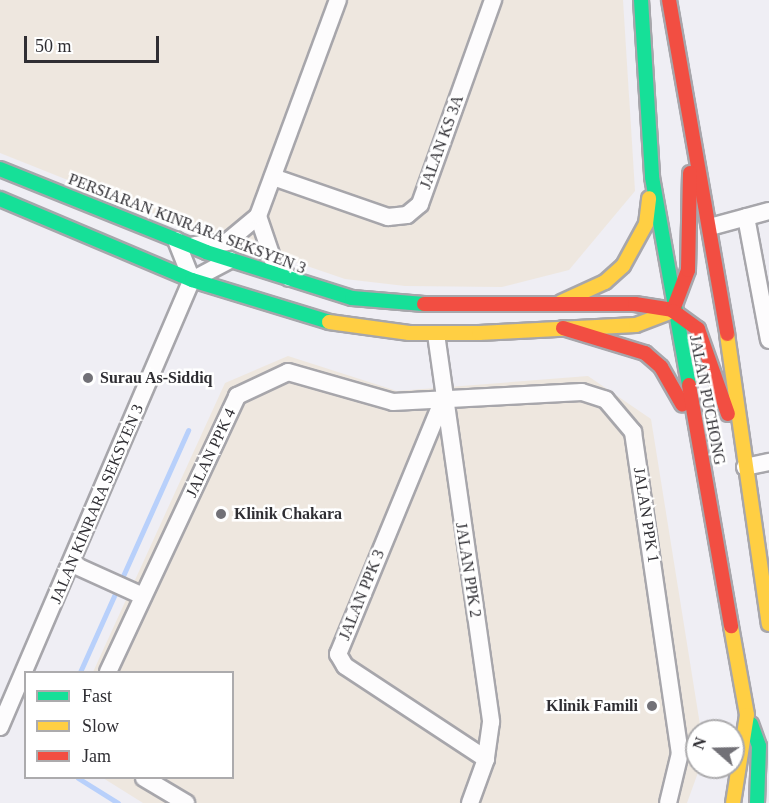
<!DOCTYPE html>
<html>
<head>
<meta charset="utf-8">
<style>
	body { margin:0 }
	#map { position:relative; width:769px; height:803px; overflow:hidden; background:#efeef4; font-family:Georgia,serif }
	div>[style] { position:absolute }
	.commercial>* { inset:0; background:#eee7df }
	.stream>* { height:5px; margin:-2.5px; padding:0 2.5px; transform-origin:2.5px; border-radius:2.5px; background:#b8d0fb }
	.roads { filter:drop-shadow(2px 0 #a7a6ab) drop-shadow(-2px 0 #a7a6ab) drop-shadow(0 2px #a7a6ab) drop-shadow(0 -2px #a7a6ab) }
	.street>* { height:16px; margin:-8px; padding:0 8px; transform-origin:8px; border-radius:8px; background:#fdfcfd }
	.fast>* { height:14px; margin:-7px; padding:0 7px; transform-origin:7px; border-radius:7px; background:#16e098 }
	.slow>* { height:14px; margin:-7px; padding:0 7px; transform-origin:7px; border-radius:7px; background:#ffcf43 }
	.jam>* { height:14px; margin:-7px; padding:0 7px; transform-origin:7px; border-radius:7px; background:#f24e42 }
	.dots>* { width:16px; height:16px; translate:-50% -50%; box-sizing:border-box; border:3px solid #fff; border-radius:50% }
	span { translate:-50% -50%; white-space:nowrap; text-align:center; line-height:1.15; -webkit-text-stroke:5px #fff; paint-order:stroke }
	.street-label { font-size:16px; color:#2f2e33 }
	.poi-label { font-size:16px; color:#2f2e33; font-weight:700 }
	.left { translate:0 -50%; text-align:left }
	.right { translate:-100% -50%; text-align:right }
	.legend { position:absolute; left:24px; top:671px; width:210px; height:108px; box-sizing:border-box; background:#fff; border:2px solid #acabad; margin:0; padding:8px 10px; list-style:none; font-size:18px; color:#2f2e33 }
	.legend li { display:flex; align-items:center; gap:12px; height:30px }
	.legend b { width:30px; border:2px solid #acabad }
	.north { position:absolute; left:685px; top:719px; width:60px; height:60px; box-sizing:border-box; background:#fff; border:2px solid #acabad; border-radius:50%; rotate:290deg; font-size:16px; font-weight:700; line-height:24px; text-align:center; color:#2f2e33 }
	.north::after { content:''; display:block; margin:auto; width:21px; height:27px; background:#727177; clip-path:polygon(50% 0,100% 100%,50% 72%,0 100%) }
	.scale { position:absolute; left:24px; top:36px; width:135px; height:27px; box-sizing:border-box; border:3px solid #2f2e33; border-top:0; padding-left:8px; font-size:18px; line-height:21px; white-space:nowrap; color:#2f2e33; -webkit-text-stroke:4px #fff; paint-order:stroke }
</style>
</head>
<body>
<div id="map">
	<div class="commercial">
		<div style="clip-path:polygon(0 0,623px 0,635px 191px,569px 270px,502px 287px,405px 286px,345px 279px,143px 210px,0 153px)"></div>
		<div style="clip-path:polygon(288px 356px,397px 391px,588px 376px,651px 419px,701px 731px,700px 767px,687px 803px,143px 803px,103px 778px,232px 778px,232px 672px,93px 672px,225px 383px)"></div>
	</div>
	<div class="stream">
		<div style="left:80px;top:672px;width:265px;rotate:-65.9deg"></div>
		<div style="left:78px;top:778px;width:47px;rotate:32deg"></div>
	</div>
	<div class="roads">
		<div class="street">
			<div style="left:273px;top:177px;width:122px;rotate:19.2deg"></div>
			<div style="left:388px;top:217px;width:19px;rotate:-6deg"></div>
			<div style="left:407px;top:215px;width:17px;rotate:-40deg"></div>
			<div style="left:420px;top:204px;width:217px;rotate:-70.3deg"></div>
			<div style="left:258px;top:216px;width:46px;rotate:71.2deg"></div>
			<div style="left:273px;top:260px;width:24px;rotate:48deg"></div>
			<div style="left:746px;top:217px;width:125px;rotate:79.4deg"></div>
			<div style="left:710px;top:227px;width:61px;rotate:-15.2deg"></div>
			<div style="left:176px;top:240px;width:43px;rotate:68.2deg"></div>
			<div style="left:195px;top:245px;width:32px;rotate:-5deg"></div>
			<div style="left:227px;top:242px;width:40px;rotate:-40deg"></div>
			<div style="left:258px;top:216px;width:230px;rotate:-69.7deg"></div>
			<div style="left:192px;top:280px;width:43px;rotate:-27.8deg"></div>
			<div style="left:436px;top:334px;width:392px;rotate:81.9deg"></div>
			<div style="left:491px;top:722px;width:37px;rotate:98deg"></div>
			<div style="left:486px;top:759px;width:47px;rotate:110deg"></div>
			<div style="left:442px;top:402px;width:273px;rotate:112.4deg"></div>
			<div style="left:338px;top:654px;width:14px;rotate:60deg"></div>
			<div style="left:345px;top:666px;width:169px;rotate:33.4deg"></div>
			<div style="left:745px;top:467px;width:25px;rotate:-12deg"></div>
			<div style="left:72px;top:564px;width:78px;rotate:24.3deg"></div>
			<div style="left:108px;top:672px;width:305px;rotate:-64.9deg"></div>
			<div style="left:237px;top:396px;width:56px;rotate:-25.2deg"></div>
			<div style="left:288px;top:372px;width:109px;rotate:15.9deg"></div>
			<div style="left:393px;top:402px;width:189px;rotate:-3deg"></div>
			<div style="left:582px;top:392px;width:25px;rotate:18deg"></div>
			<div style="left:606px;top:400px;width:42px;rotate:49.8deg"></div>
			<div style="left:633px;top:432px;width:324px;rotate:81.7deg"></div>
			<div style="left:680px;top:753px;width:51px;rotate:103.5deg"></div>
			<div style="left:0;top:727px;width:486px;rotate:-66.8deg"></div>
			<div style="left:144px;top:778px;width:49px;rotate:30.8deg"></div>
		</div>
		<div class="fast">
			<div style="left:641px;top:0;width:177px;rotate:86.4deg"></div>
			<div style="left:652px;top:177px;width:211px;rotate:79.9deg"></div>
			<div style="left:0;top:169px;width:222px;rotate:21.9deg"></div>
			<div style="left:206px;top:252px;width:153px;rotate:17.5deg"></div>
			<div style="left:352px;top:298px;width:72px;rotate:4.8deg"></div>
			<div style="left:0;top:199px;width:208px;rotate:22.9deg"></div>
			<div style="left:192px;top:280px;width:143px;rotate:17deg"></div>
			<div style="left:751px;top:724px;width:23px;rotate:70deg"></div>
			<div style="left:759px;top:746px;width:57px;rotate:92deg"></div>
		</div>
		<div class="slow">
			<div style="left:561px;top:302px;width:48px;rotate:-24.4deg"></div>
			<div style="left:605px;top:282px;width:24px;rotate:-42deg"></div>
			<div style="left:623px;top:266px;width:48px;rotate:-61.3deg"></div>
			<div style="left:646px;top:224px;width:26px;rotate:-83deg"></div>
			<div style="left:329px;top:322px;width:81px;rotate:7.8deg"></div>
			<div style="left:409px;top:333px;width:70px"></div>
			<div style="left:479px;top:333px;width:157px;rotate:-2.9deg"></div>
			<div style="left:636px;top:325px;width:40px;rotate:-21deg"></div>
			<div style="left:727px;top:334px;width:293px;rotate:81.8deg"></div>
			<div style="left:731px;top:626px;width:90px;rotate:79.8deg"></div>
			<div style="left:747px;top:715px;width:89px;rotate:99deg"></div>
		</div>
		<div class="jam">
			<div style="left:669px;top:0;width:339px;rotate:80.1deg"></div>
			<div style="left:424px;top:304px;width:211px"></div>
			<div style="left:635px;top:304px;width:37px;rotate:9deg"></div>
			<div style="left:673px;top:310px;width:43px;rotate:-69.4deg"></div>
			<div style="left:688px;top:270px;width:97px;rotate:-88.8deg"></div>
			<div style="left:673px;top:311px;width:31px;rotate:36deg"></div>
			<div style="left:698px;top:329px;width:90px;rotate:70.6deg"></div>
			<div style="left:563px;top:328px;width:86px;rotate:17deg"></div>
			<div style="left:645px;top:353px;width:21px;rotate:41deg"></div>
			<div style="left:661px;top:367px;width:43px;rotate:60.4deg"></div>
			<div style="left:689px;top:385px;width:245px;rotate:80.1deg"></div>
		</div>
	</div>
	<div class="dots">
		<div style="left:88px;top:378px;background:#727177"></div>
		<div style="left:221px;top:514px;background:#727177"></div>
		<div style="left:652px;top:706px;background:#727177"></div>
	</div>
	<div class="street-label">
		<span style="left:442px;top:142px;rotate:-70deg">JALAN KS 3A</span>
		<span style="left:187px;top:224px;rotate:21deg">PERSIARAN KINRARA SEKSYEN 3</span>
		<span style="left:707px;top:400px;rotate:79deg">JALAN PUCHONG</span>
		<span style="left:211px;top:453px;rotate:-65deg">JALAN PPK 4</span>
		<span style="left:97px;top:504px;rotate:-67deg">JALAN KINRARA SEKSYEN 3</span>
		<span style="left:646px;top:515px;rotate:81deg">JALAN PPK 1</span>
		<span style="left:468px;top:570px;rotate:81deg">JALAN PPK 2</span>
		<span style="left:362px;top:595px;rotate:-68deg">JALAN PPK 3</span>
	</div>
	<div class="poi-label">
		<span class="left" style="left:100px;top:378px">Surau As-Siddiq</span>
		<span class="left" style="left:234px;top:514px">Klinik Chakara</span>
		<span class="right" style="left:638px;top:706px">Klinik Famili</span>
	</div>
	<ul class="legend">
	<li><b style="height:8px;background:#16e098"></b>Fast</li>
	<li><b style="height:8px;background:#ffcf43"></b>Slow</li>
	<li><b style="height:8px;background:#f24e42"></b>Jam</li>
	</ul>
	<div class="north">N</div>
	<div class="scale">50 m</div>
</div>
</body>
</html>
